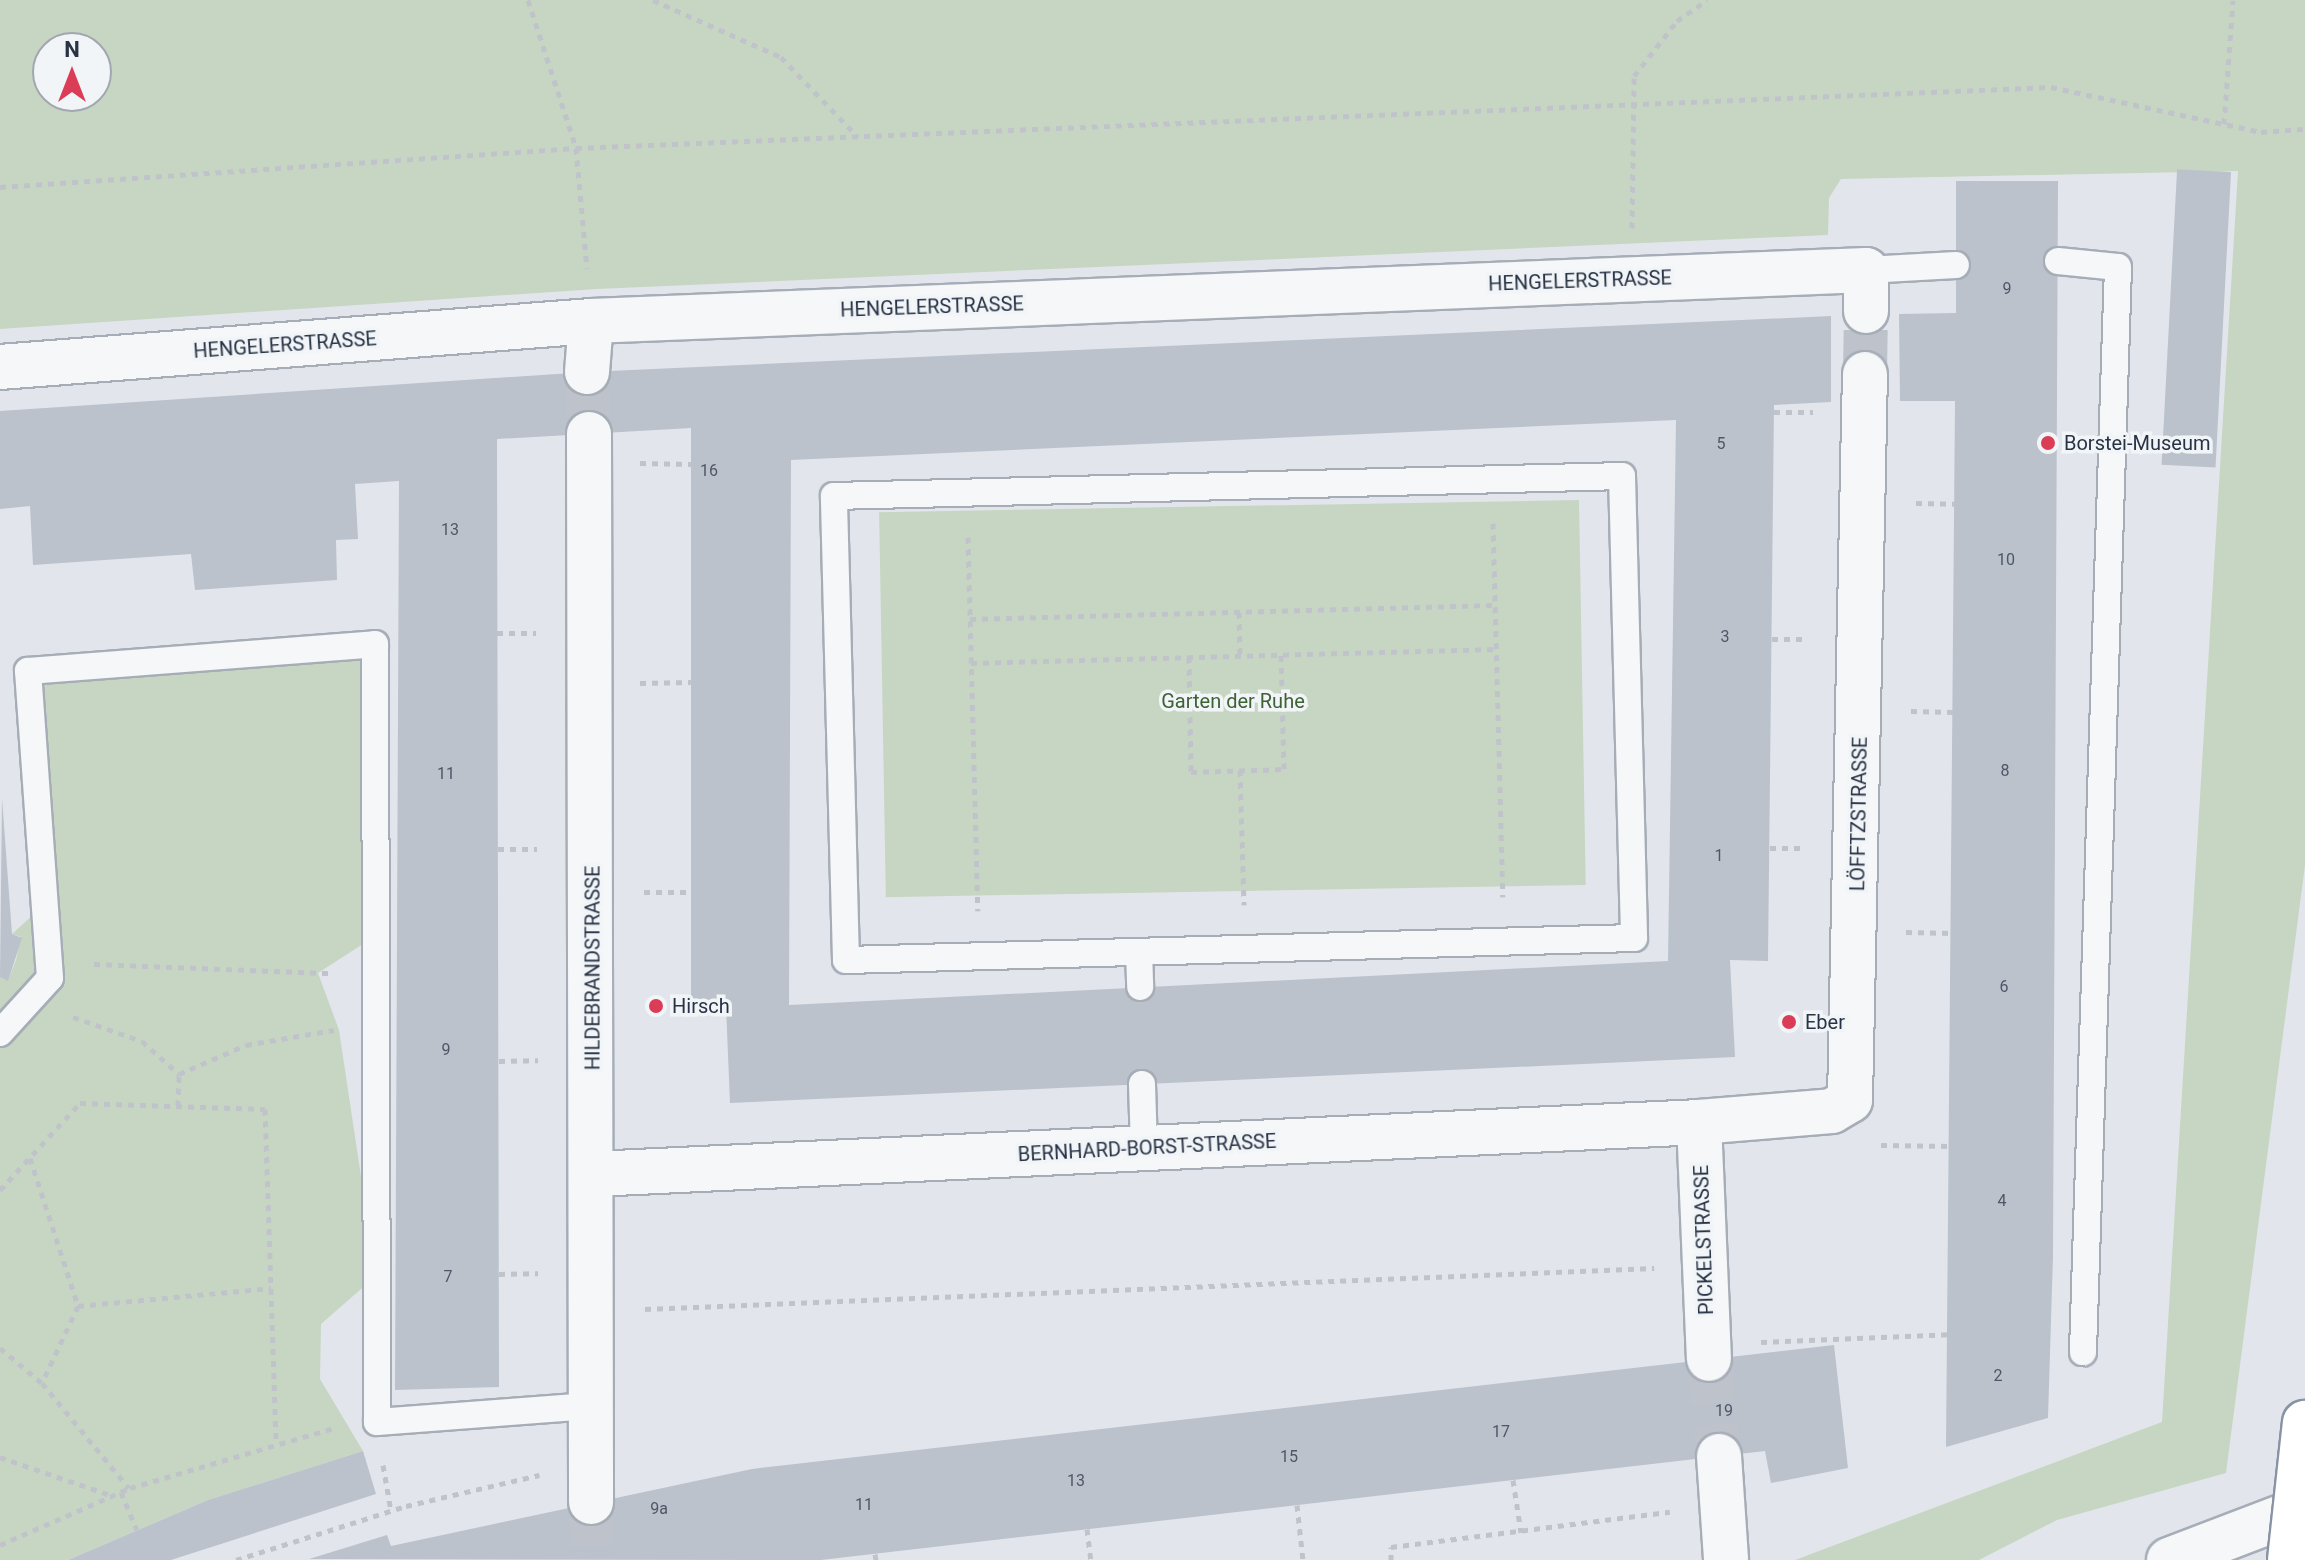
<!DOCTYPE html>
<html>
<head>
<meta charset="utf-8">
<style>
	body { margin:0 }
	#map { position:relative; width:2305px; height:1560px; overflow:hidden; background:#e2e6ec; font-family:Roboto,sans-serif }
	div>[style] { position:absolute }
	.green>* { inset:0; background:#c7d6c2; transform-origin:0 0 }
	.building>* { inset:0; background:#bbc2cc; transform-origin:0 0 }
	.minor-tunnel>* { height:44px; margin-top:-22px; transform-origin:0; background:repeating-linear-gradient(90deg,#bdc2cb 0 44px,transparent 0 66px) }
	.path>* { height:5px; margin-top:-2.5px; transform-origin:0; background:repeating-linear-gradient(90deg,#c0c4ca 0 6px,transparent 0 12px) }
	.roads { filter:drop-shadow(2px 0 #a6adb7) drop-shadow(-2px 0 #a6adb7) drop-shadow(0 2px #a6adb7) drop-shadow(0 -2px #a6adb7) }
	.service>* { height:26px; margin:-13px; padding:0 13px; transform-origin:13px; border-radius:13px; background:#f5f7f9 }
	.minor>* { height:44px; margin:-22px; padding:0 22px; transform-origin:22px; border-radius:22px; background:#f5f7f9 }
	.bridges { filter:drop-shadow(2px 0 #8893a4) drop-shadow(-2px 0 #8893a4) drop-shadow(0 2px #8893a4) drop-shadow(0 -2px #8893a4) }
	.trunk-bridge>* { height:44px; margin:-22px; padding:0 22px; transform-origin:22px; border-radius:22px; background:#fff }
	.dots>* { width:22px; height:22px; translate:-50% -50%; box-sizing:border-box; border:4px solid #f2f5f8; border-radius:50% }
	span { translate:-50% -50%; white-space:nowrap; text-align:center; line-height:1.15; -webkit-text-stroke:7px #f2f5f8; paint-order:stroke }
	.number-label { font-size:16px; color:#4d5767 }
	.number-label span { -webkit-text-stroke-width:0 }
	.street-label { font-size:20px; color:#283345 }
	.poi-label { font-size:20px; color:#283345 }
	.left { translate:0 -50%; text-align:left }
	.park-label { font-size:20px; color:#3d6234 }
	.north { position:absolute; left:32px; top:32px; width:80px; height:80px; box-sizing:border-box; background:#f2f5f8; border:2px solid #a1a7b0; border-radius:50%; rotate:0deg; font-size:22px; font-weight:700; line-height:32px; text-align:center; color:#283345 }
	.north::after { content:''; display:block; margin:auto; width:28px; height:36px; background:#db3d56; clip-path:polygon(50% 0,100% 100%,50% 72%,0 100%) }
</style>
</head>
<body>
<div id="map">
	<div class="green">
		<div style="clip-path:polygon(evenodd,0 0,2305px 0,2305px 865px,2226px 1473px,2057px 1520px,1979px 1560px,1795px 1560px,2162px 1422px,2238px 171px,1841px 179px,1829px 198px,1828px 235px,597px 289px,0 329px,0 0,48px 48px,96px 48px,96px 96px,48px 96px,48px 48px)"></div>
		<div style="left:1579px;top:500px;width:385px;height:700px;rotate:89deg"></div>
		<div style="clip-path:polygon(375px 644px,363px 944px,318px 973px,339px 1030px,376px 1276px,321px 1324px,320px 1379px,363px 1451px,208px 1500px,68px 1560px,0 1560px,0 977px,8px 980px,16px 960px,21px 937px,12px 934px,45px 904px,28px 671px)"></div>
	</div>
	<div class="building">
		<div style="left:2231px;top:172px;width:296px;height:54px;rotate:93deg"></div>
		<div style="clip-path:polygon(1956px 181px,2058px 181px,2053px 1256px,2048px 1418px,1946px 1447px,1955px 401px,1900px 401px,1899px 314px,1956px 313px)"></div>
		<div style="clip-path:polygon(evenodd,1831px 316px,1831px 402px,1774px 405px,1768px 961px,1730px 960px,1735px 1057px,730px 1103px,726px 1007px,691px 1007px,691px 428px,497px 439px,499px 1387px,395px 1390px,399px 481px,355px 484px,358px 539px,336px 540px,337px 580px,195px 590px,191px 554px,33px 565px,30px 506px,0 509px,0 411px,587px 372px,1831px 316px,1676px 420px,1668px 961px,789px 1005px,791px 460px,1676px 420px)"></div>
		<div style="clip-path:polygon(2px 798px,12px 934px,22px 938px,8px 981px,0 977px)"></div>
		<div style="clip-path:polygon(1834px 1345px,1848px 1468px,1771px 1483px,1765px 1451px,821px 1560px,309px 1559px,387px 1535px,391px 1546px,752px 1469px)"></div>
		<div style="clip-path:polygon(363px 1451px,376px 1494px,171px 1560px,68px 1560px,208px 1500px)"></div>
	</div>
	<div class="minor-tunnel">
		<div style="left:587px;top:372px;width:62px;rotate:88.2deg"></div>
		<div style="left:1865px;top:374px;width:63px;rotate:-89.1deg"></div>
		<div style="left:1709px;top:1359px;width:98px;rotate:84.1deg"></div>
		<div style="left:591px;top:1502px;width:58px;rotate:90deg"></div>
	</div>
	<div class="path">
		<div style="left:528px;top:0;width:156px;rotate:72deg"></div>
		<div style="left:576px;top:148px;width:121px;rotate:84.8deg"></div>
		<div style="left:653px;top:0;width:140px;rotate:24deg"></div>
		<div style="left:781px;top:57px;width:111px;rotate:46.1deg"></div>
		<div style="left:2224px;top:124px;width:124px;rotate:-85.8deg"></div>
		<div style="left:0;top:187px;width:577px;rotate:-3.87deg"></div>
		<div style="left:576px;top:148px;width:1476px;rotate:-2.37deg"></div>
		<div style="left:2051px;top:87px;width:215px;rotate:12.1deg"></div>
		<div style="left:2261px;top:132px;width:42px;rotate:-4.1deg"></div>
		<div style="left:1632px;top:228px;width:152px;rotate:-89.2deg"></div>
		<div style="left:1634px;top:76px;width:70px;rotate:-52deg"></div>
		<div style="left:1677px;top:21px;width:37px;rotate:-35deg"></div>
		<div style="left:1774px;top:412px;width:39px"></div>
		<div style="left:640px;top:463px;width:51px;rotate:1.1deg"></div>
		<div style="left:1916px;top:503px;width:39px;rotate:1deg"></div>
		<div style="left:1493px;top:523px;width:374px;rotate:88.5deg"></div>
		<div style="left:968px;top:537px;width:374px;rotate:88.5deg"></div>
		<div style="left:1239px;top:612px;width:44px;rotate:88.7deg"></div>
		<div style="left:970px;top:619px;width:525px;rotate:-1.53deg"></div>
		<div style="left:497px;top:633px;width:39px"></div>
		<div style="left:1772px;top:639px;width:35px"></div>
		<div style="left:1189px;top:657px;width:115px;rotate:89deg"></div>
		<div style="left:1191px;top:772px;width:93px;rotate:-1.8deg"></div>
		<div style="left:1284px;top:769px;width:114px;rotate:-91.5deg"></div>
		<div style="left:971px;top:663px;width:525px;rotate:-1.53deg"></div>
		<div style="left:640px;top:683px;width:51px;rotate:-1.1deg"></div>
		<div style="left:1911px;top:711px;width:43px;rotate:1.3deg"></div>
		<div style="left:1240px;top:770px;width:135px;rotate:88.3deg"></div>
		<div style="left:1770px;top:848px;width:35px"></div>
		<div style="left:498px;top:849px;width:39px"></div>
		<div style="left:644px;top:892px;width:47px"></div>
		<div style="left:1906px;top:932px;width:47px;rotate:1.2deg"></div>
		<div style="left:94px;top:964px;width:238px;rotate:2.2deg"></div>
		<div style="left:73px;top:1017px;width:73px;rotate:19.2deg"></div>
		<div style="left:142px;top:1041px;width:50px;rotate:41.7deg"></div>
		<div style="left:499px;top:1061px;width:39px;rotate:-1deg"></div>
		<div style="left:178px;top:1106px;width:32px;rotate:-88deg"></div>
		<div style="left:179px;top:1074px;width:73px;rotate:-23.4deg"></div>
		<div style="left:246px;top:1045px;width:89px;rotate:-9.7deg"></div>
		<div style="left:1881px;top:1145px;width:71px;rotate:0.8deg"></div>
		<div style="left:30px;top:1158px;width:156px;rotate:72deg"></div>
		<div style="left:78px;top:1306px;width:85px;rotate:115.1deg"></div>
		<div style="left:0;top:1190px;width:118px;rotate:-47.4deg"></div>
		<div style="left:80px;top:1103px;width:185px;rotate:1.9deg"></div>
		<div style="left:265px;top:1109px;width:332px;rotate:88.1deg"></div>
		<div style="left:499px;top:1274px;width:39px;rotate:-1deg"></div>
		<div style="left:78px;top:1306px;width:194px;rotate:-5.3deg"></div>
		<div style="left:645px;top:1309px;width:1010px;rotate:-2.33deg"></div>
		<div style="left:1761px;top:1342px;width:188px;rotate:-2.4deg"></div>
		<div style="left:0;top:1348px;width:55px;rotate:39.8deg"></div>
		<div style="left:42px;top:1383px;width:136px;rotate:50.4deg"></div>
		<div style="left:0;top:1457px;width:120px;rotate:19deg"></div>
		<div style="left:383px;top:1465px;width:47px;rotate:80.1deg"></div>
		<div style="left:1513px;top:1480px;width:53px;rotate:81.3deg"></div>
		<div style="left:121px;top:1492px;width:41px;rotate:67.2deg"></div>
		<div style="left:1297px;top:1505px;width:55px;rotate:83.8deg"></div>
		<div style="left:1087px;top:1529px;width:31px;rotate:83deg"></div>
		<div style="left:0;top:1545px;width:142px;rotate:-23.7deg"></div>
		<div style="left:130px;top:1488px;width:213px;rotate:-16.4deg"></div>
		<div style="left:875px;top:1554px;width:6px;rotate:81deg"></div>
		<div style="left:236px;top:1560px;width:178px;rotate:-17.6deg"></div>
		<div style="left:406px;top:1506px;width:137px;rotate:-13.1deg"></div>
		<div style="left:1391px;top:1560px;width:13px;rotate:-90deg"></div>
		<div style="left:1391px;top:1547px;width:281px;rotate:-7.2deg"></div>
	</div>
	<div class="roads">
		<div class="service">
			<div style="left:2058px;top:261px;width:60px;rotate:5.7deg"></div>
			<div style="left:2118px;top:267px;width:1086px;rotate:91.85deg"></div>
			<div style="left:1866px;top:270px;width:90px;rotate:-3.2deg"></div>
			<div style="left:1622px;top:476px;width:462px;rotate:88.5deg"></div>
			<div style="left:1634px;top:938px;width:788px;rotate:178.4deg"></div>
			<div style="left:846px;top:960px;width:464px;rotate:-91.5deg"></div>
			<div style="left:834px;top:496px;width:788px;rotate:-1.45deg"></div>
			<div style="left:1139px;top:952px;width:35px;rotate:88deg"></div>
			<div style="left:0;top:1033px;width:74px;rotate:-47.7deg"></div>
			<div style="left:50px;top:978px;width:308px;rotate:-94.1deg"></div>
			<div style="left:28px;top:671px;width:348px;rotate:-4.4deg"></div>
			<div style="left:375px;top:644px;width:778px;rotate:89.85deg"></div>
			<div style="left:377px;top:1422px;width:213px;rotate:-4.3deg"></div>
			<div style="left:1142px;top:1084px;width:64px;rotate:88.2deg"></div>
		</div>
		<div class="minor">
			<div style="left:0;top:367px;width:593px;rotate:-4.45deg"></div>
			<div style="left:591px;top:321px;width:1276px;rotate:-2.29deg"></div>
			<div style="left:1866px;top:270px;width:41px;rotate:90deg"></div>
			<div style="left:587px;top:372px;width:51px;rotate:-85.5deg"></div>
			<div style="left:589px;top:434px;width:1068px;rotate:89.89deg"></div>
			<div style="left:1699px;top:1122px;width:237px;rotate:87.6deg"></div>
			<div style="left:594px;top:1174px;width:1106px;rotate:-2.69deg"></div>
			<div style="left:1699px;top:1122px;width:133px;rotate:-4.7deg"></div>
			<div style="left:1832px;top:1111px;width:21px;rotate:-31deg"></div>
			<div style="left:1850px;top:1100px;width:726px;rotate:-88.82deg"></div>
			<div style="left:1719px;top:1456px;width:104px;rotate:86.1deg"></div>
			<div style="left:2169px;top:1560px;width:146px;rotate:-20.9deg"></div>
		</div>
	</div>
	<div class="bridges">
		<div class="trunk-bridge">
			<div style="left:2290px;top:1560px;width:138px;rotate:-83.8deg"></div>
		</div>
	</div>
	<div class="dots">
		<div style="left:2048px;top:443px;background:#db3d56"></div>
		<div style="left:656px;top:1006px;background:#db3d56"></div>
		<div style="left:1789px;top:1022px;background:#db3d56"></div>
	</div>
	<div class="number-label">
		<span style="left:2007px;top:289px">9</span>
		<span style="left:1721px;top:444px">5</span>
		<span style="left:709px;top:471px">16</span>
		<span style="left:450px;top:530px">13</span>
		<span style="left:2006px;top:560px">10</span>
		<span style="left:1725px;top:637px">3</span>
		<span style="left:2005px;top:771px">8</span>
		<span style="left:446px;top:774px">11</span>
		<span style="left:1719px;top:856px">1</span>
		<span style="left:2004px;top:987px">6</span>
		<span style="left:446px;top:1050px">9</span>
		<span style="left:2002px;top:1201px">4</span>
		<span style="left:448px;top:1277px">7</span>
		<span style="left:1998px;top:1376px">2</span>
		<span style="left:1724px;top:1411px">19</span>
		<span style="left:1501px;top:1432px">17</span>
		<span style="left:1289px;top:1457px">15</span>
		<span style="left:1076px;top:1481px">13</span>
		<span style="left:864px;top:1505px">11</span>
		<span style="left:659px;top:1509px">9a</span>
	</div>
	<div class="street-label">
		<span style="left:1580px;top:281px;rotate:-2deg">HENGELERSTRASSE</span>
		<span style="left:932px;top:307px;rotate:-2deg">HENGELERSTRASSE</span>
		<span style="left:285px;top:345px;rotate:-4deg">HENGELERSTRASSE</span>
		<span style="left:1859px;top:814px;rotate:-89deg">LÖFFTZSTRASSE</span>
		<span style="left:593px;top:968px;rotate:-90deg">HILDEBRANDSTRASSE</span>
		<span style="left:1147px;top:1148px;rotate:-3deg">BERNHARD-BORST-STRASSE</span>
		<span style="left:1704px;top:1240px;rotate:-92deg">PICKELSTRASSE</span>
	</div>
	<div class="poi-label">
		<span class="left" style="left:2064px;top:443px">Borstei-Museum</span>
		<span class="left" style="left:672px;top:1006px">Hirsch</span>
		<span class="left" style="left:1805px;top:1022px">Eber</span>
	</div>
	<div class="park-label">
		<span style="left:1233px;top:701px">Garten der Ruhe</span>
	</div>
	<div class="north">N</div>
</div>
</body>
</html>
